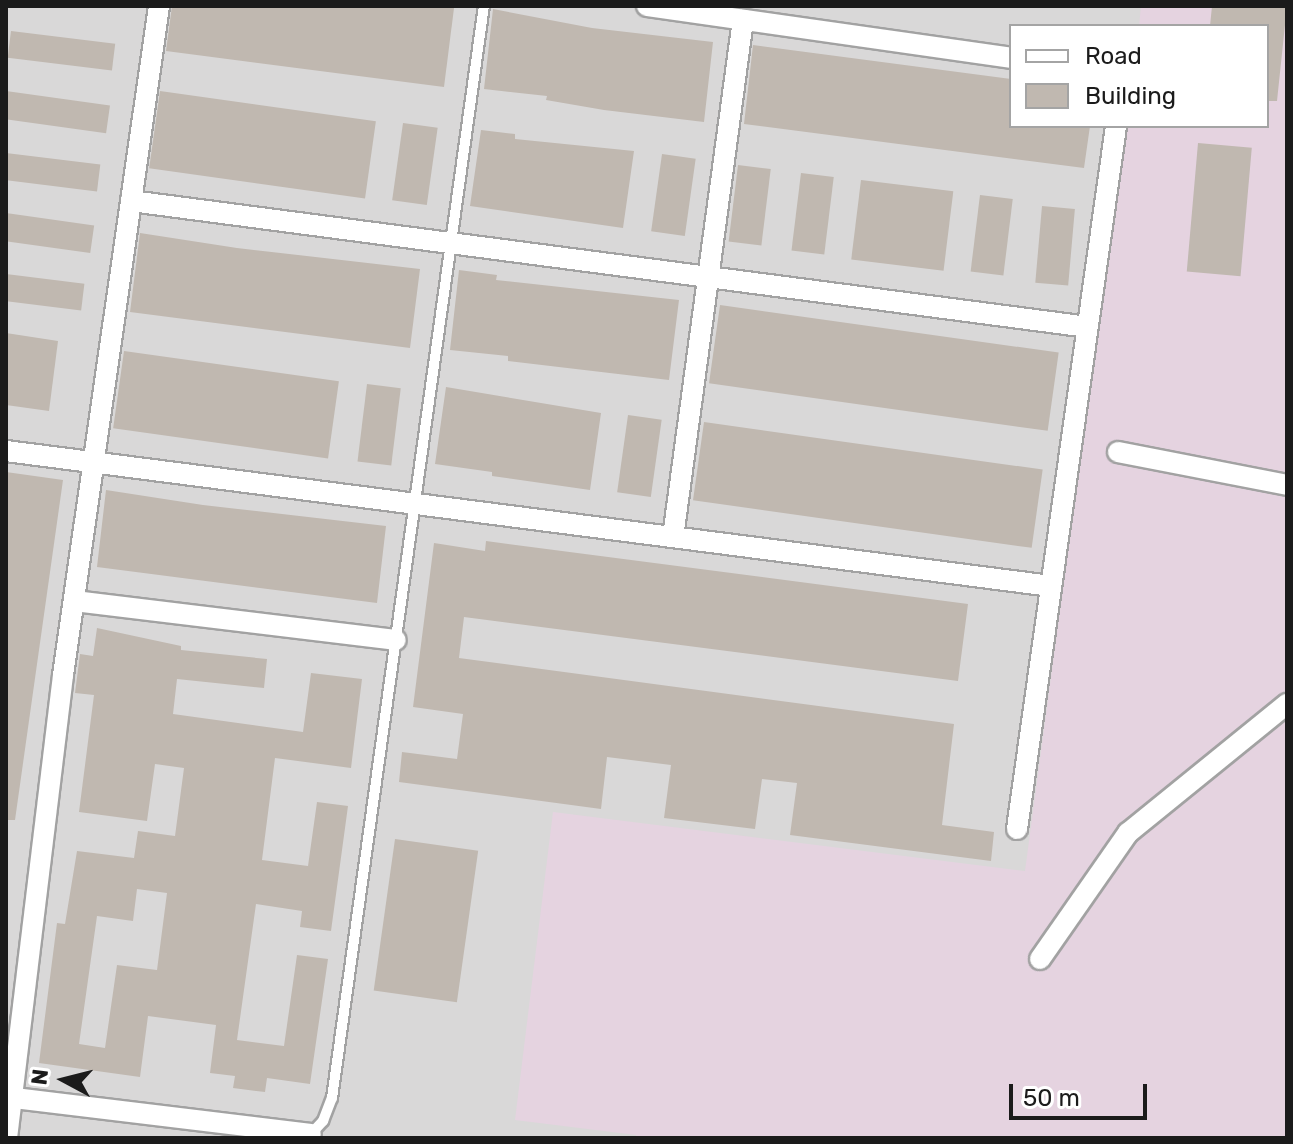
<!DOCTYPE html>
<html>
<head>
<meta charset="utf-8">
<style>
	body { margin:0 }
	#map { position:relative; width:1293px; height:1144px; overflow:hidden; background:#ece9e1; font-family:Rubik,sans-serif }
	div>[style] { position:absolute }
	.residential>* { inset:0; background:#d9d8d8 }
	.industrial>* { inset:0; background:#e5d3e0 }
	.building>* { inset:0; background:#c0b8b0; transform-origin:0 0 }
	.roads { filter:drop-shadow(2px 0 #a2a2a2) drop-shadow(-2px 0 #a2a2a2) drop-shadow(0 2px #a2a2a2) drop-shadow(0 -2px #a2a2a2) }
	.service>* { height:10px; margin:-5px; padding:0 5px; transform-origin:5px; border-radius:5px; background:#fff }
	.minor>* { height:20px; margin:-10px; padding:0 10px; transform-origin:10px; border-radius:10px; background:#fff }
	span { translate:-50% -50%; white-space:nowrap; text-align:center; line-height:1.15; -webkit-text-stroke:7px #fff; paint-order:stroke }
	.frame { position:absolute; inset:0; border:8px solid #1b1b1b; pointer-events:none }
	.legend { position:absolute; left:1009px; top:24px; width:260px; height:104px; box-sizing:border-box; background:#fff; border:2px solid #a4a4a4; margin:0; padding:10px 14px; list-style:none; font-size:24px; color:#1b1b1b }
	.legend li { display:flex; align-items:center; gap:16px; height:40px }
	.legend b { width:40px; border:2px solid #a4a4a4 }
	.north { position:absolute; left:24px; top:1040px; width:80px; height:80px; -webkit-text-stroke:6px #fff; paint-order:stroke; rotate:277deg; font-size:22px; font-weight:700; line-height:32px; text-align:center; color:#1b1b1b }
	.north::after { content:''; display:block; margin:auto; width:28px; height:36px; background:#1b1b1b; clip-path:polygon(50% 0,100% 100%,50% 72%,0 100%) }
	.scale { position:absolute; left:1009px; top:1084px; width:138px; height:36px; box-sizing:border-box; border:4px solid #1b1b1b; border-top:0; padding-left:10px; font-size:24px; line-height:28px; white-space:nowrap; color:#1b1b1b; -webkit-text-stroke:6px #fff; paint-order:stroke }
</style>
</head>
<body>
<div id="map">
	<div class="residential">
		<div style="clip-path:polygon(evenodd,6px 6px,1287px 6px,1287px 1138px,6px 1138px,6px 6px,1011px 26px,1267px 26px,1267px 126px,1011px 126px,1011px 26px)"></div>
	</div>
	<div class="industrial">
		<div style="clip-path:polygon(1141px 6px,1287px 6px,1287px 1138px,637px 1138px,636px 1135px,515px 1120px,553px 812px,1025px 871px,1125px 126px,1267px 126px,1267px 26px,1139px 26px)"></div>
	</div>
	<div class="building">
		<div style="clip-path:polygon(172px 6px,454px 8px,444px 87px,166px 51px)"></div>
		<div style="clip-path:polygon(1212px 6px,1287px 6px,1277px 101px,1267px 101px,1267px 26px,1210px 26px)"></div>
		<div style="clip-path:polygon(493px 9px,592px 28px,713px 42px,704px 122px,604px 110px,546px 100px,547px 96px,484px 89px)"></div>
		<div style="left:11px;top:31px;width:105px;height:27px;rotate:7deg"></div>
		<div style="clip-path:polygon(753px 45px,1011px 79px,1011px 126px,1090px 126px,1084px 168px,744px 124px)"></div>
		<div style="left:6px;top:91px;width:105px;height:28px;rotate:8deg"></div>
		<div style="left:160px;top:91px;width:218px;height:78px;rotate:8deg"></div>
		<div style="left:403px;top:123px;width:35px;height:78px;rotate:8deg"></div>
		<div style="clip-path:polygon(481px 130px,515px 134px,515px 139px,634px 151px,623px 228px,470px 206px)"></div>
		<div style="left:1198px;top:143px;width:54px;height:129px;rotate:5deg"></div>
		<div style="left:6px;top:153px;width:95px;height:27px;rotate:7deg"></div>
		<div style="left:662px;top:154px;width:34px;height:78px;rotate:8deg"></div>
		<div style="left:738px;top:165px;width:33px;height:77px;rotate:7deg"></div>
		<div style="left:801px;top:173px;width:33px;height:78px;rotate:7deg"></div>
		<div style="left:861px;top:180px;width:93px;height:80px;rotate:7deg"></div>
		<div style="left:980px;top:195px;width:33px;height:77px;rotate:7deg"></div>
		<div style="left:1042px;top:206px;width:33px;height:77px;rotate:5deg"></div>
		<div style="left:6px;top:213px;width:89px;height:28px;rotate:8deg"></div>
		<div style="clip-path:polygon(140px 233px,237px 248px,420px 269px,410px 348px,130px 312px)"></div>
		<div style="clip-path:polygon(459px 270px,497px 275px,496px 280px,679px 300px,669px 380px,508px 361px,508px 356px,450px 350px)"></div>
		<div style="left:6px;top:274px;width:79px;height:27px;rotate:7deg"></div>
		<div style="left:720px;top:305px;width:342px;height:79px;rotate:8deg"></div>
		<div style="clip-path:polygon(6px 333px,58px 341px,49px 411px,6px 405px)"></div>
		<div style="left:124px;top:351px;width:217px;height:78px;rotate:8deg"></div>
		<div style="left:367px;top:384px;width:34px;height:78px;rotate:7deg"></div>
		<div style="clip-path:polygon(446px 387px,601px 413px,590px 490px,492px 476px,492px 472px,435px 464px)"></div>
		<div style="left:628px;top:415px;width:34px;height:78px;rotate:8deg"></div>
		<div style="left:704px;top:422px;width:342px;height:79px;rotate:8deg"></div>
		<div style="clip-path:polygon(6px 472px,63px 480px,15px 820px,6px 820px)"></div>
		<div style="clip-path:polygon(106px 490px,203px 505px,386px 526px,377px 603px,97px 567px)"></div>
		<div style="clip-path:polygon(486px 541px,968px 604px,958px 681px,464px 617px,459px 658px,954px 724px,942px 825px,994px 832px,991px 861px,790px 835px,797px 783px,762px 779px,755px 829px,664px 818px,671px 765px,607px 757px,601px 809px,399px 782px,402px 752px,457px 759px,463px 714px,413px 707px,434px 543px,485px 551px)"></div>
		<div style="clip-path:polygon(evenodd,97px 628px,181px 646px,181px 650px,267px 659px,264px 688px,177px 679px,173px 714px,303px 732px,311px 673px,362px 679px,351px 768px,275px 758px,262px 860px,308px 866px,317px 802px,348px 806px,331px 931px,300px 927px,302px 911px,256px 904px,237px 1040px,284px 1046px,297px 955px,328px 959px,310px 1084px,267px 1078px,265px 1092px,233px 1088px,235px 1076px,210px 1073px,216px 1025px,148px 1016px,140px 1077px,39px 1063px,57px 923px,65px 924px,77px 851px,134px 858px,138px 831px,175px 836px,184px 768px,155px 764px,147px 821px,79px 812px,94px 695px,75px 693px,80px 654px,93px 656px,97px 628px,137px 889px,167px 893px,157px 970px,117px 965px,105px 1048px,79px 1044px,97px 916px,133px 921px,137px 889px)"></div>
		<div style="left:395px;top:839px;width:84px;height:153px;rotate:8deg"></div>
	</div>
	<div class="roads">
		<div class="service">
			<div style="left:309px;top:1136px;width:21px;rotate:-47deg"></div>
			<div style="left:323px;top:1121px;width:25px;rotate:-69deg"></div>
			<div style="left:332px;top:1098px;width:1103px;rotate:-82.08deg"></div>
		</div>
		<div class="minor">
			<div style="left:647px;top:6px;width:368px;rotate:8.1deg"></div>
			<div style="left:131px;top:201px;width:965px;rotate:7.5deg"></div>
			<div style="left:6px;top:451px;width:1054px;rotate:7.36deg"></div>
			<div style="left:1118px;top:452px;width:172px;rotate:11deg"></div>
			<div style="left:673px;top:537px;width:522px;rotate:-82.29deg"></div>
			<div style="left:74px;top:601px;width:324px;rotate:6.9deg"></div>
			<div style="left:1017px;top:829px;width:710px;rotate:-81.98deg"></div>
			<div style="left:1040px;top:959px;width:154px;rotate:-55.1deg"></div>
			<div style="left:1128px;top:833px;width:205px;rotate:-39.1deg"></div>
			<div style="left:6px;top:1097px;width:307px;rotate:6.9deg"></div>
			<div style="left:7px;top:1138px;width:466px;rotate:-83.1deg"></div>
			<div style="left:63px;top:675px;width:676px;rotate:-81.83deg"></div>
		</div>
	</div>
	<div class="frame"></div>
	<ul class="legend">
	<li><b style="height:10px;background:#fff"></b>Road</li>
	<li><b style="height:22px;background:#c0b8b0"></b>Building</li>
	</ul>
	<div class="north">N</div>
	<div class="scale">50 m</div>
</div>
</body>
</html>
